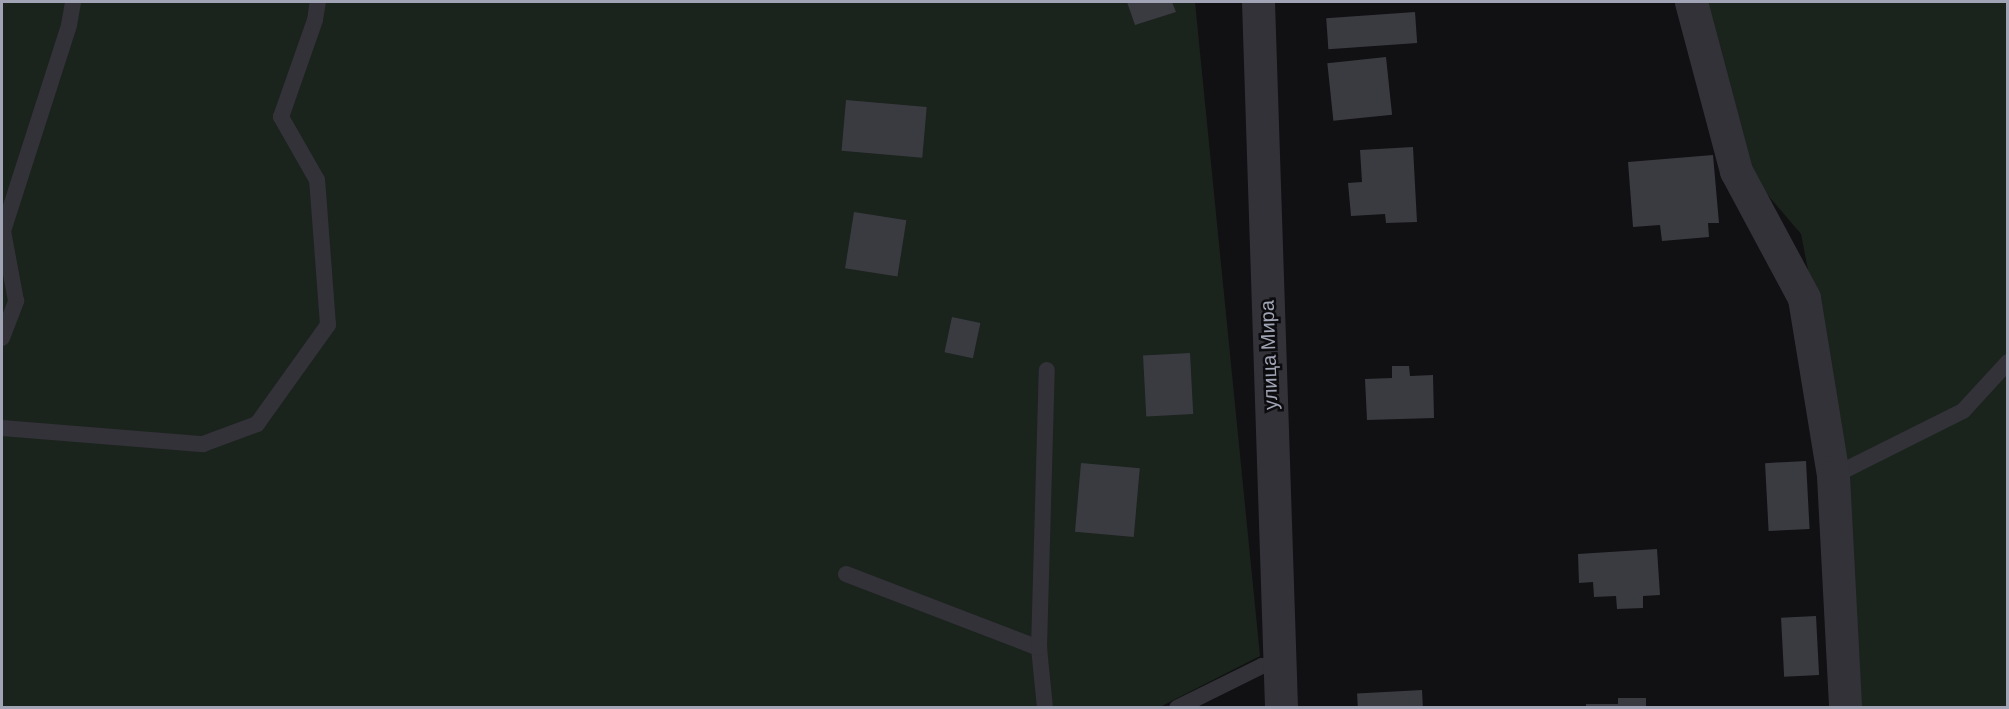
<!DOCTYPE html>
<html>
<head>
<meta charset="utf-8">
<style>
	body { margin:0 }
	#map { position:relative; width:2009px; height:709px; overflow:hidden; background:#111113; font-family:Karla,sans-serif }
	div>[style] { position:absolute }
	.green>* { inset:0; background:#1b231d }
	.building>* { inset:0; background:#3a3b41; transform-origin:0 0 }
	.lane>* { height:16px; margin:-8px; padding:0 8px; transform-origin:8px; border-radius:8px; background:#323238 }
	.street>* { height:33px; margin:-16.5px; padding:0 16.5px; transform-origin:16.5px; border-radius:16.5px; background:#323238 }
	span { translate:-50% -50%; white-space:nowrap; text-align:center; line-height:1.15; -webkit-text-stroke:5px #0c0c0e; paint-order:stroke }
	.street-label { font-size:20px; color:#a1a4b5 }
	.frame { position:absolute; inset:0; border:3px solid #a1a4b5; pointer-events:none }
</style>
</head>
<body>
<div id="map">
	<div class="green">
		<div style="clip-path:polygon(2px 2px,1195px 2px,1260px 656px,1158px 708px,2px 707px)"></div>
		<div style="clip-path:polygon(1700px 2px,2007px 2px,2007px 707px,1860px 707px,1849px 480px,1801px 234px,1748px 172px)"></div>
	</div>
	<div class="building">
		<div style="clip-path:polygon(1127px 2px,1172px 2px,1176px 12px,1135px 25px)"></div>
		<div style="left:1415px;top:12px;width:31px;height:89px;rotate:86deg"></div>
		<div style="left:1386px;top:57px;width:58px;height:59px;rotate:84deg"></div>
		<div style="left:846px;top:100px;width:81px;height:51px;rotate:5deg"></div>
		<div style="clip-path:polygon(1413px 147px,1417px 222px,1386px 223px,1385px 214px,1351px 216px,1348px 183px,1362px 182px,1360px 150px)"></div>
		<div style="clip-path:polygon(1713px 155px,1719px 223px,1708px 223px,1709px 237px,1662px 241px,1660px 225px,1633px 227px,1628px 162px)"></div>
		<div style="left:854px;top:212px;width:53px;height:57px;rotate:9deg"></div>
		<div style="left:952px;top:317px;width:29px;height:36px;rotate:12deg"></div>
		<div style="left:1190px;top:353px;width:61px;height:47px;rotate:87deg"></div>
		<div style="clip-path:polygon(1392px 366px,1409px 366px,1410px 376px,1433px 375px,1434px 418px,1367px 420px,1365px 379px,1392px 378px)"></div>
		<div style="left:1806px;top:461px;width:68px;height:41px;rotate:87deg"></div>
		<div style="left:1081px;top:463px;width:59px;height:69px;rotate:5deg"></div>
		<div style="clip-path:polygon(1657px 549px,1660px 595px,1643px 596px,1643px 608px,1617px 609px,1616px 596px,1594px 597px,1593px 582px,1579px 583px,1578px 554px)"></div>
		<div style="left:1816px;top:616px;width:59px;height:35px;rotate:87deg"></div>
		<div style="left:1422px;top:690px;width:18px;height:65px;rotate:87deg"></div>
		<div style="clip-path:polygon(1618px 698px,1646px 698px,1646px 708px,1586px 708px,1586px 704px,1618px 704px)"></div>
	</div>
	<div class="lane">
		<div style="left:2px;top:338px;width:40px;rotate:-69deg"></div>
		<div style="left:16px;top:301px;width:71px;rotate:-100.5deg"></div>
		<div style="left:3px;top:231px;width:216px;rotate:-72.2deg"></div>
		<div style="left:69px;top:25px;width:23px;rotate:-80deg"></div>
		<div style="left:2px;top:428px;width:202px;rotate:4.6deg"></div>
		<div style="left:203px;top:444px;width:58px;rotate:-20.3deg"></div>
		<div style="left:257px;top:424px;width:122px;rotate:-54.4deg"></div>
		<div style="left:328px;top:325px;width:145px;rotate:-94.3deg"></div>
		<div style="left:317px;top:180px;width:73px;rotate:-119.7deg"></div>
		<div style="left:281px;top:117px;width:103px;rotate:-70.7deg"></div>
		<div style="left:315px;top:20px;width:18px;rotate:-81deg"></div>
		<div style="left:1833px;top:476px;width:145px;rotate:-26.6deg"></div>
		<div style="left:1963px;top:411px;width:67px;rotate:-47.4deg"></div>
		<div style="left:846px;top:574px;width:207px;rotate:21deg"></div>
		<div style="left:1045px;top:708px;width:60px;rotate:-95.7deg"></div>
		<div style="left:1039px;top:648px;width:278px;rotate:-88.4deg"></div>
		<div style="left:1177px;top:708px;width:95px;rotate:-26.3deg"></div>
		<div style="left:1262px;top:666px;width:17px"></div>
	</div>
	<div class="street">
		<div style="left:1258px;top:2px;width:706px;rotate:88.13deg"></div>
		<div style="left:1691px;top:2px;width:175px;rotate:75.1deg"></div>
		<div style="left:1736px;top:171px;width:144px;rotate:61.8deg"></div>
		<div style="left:1804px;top:298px;width:180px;rotate:80.7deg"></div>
		<div style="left:1833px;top:476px;width:232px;rotate:87deg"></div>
	</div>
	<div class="street-label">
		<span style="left:1269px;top:355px;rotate:-92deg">улица Мира</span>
	</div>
	<div class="frame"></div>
</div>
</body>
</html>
